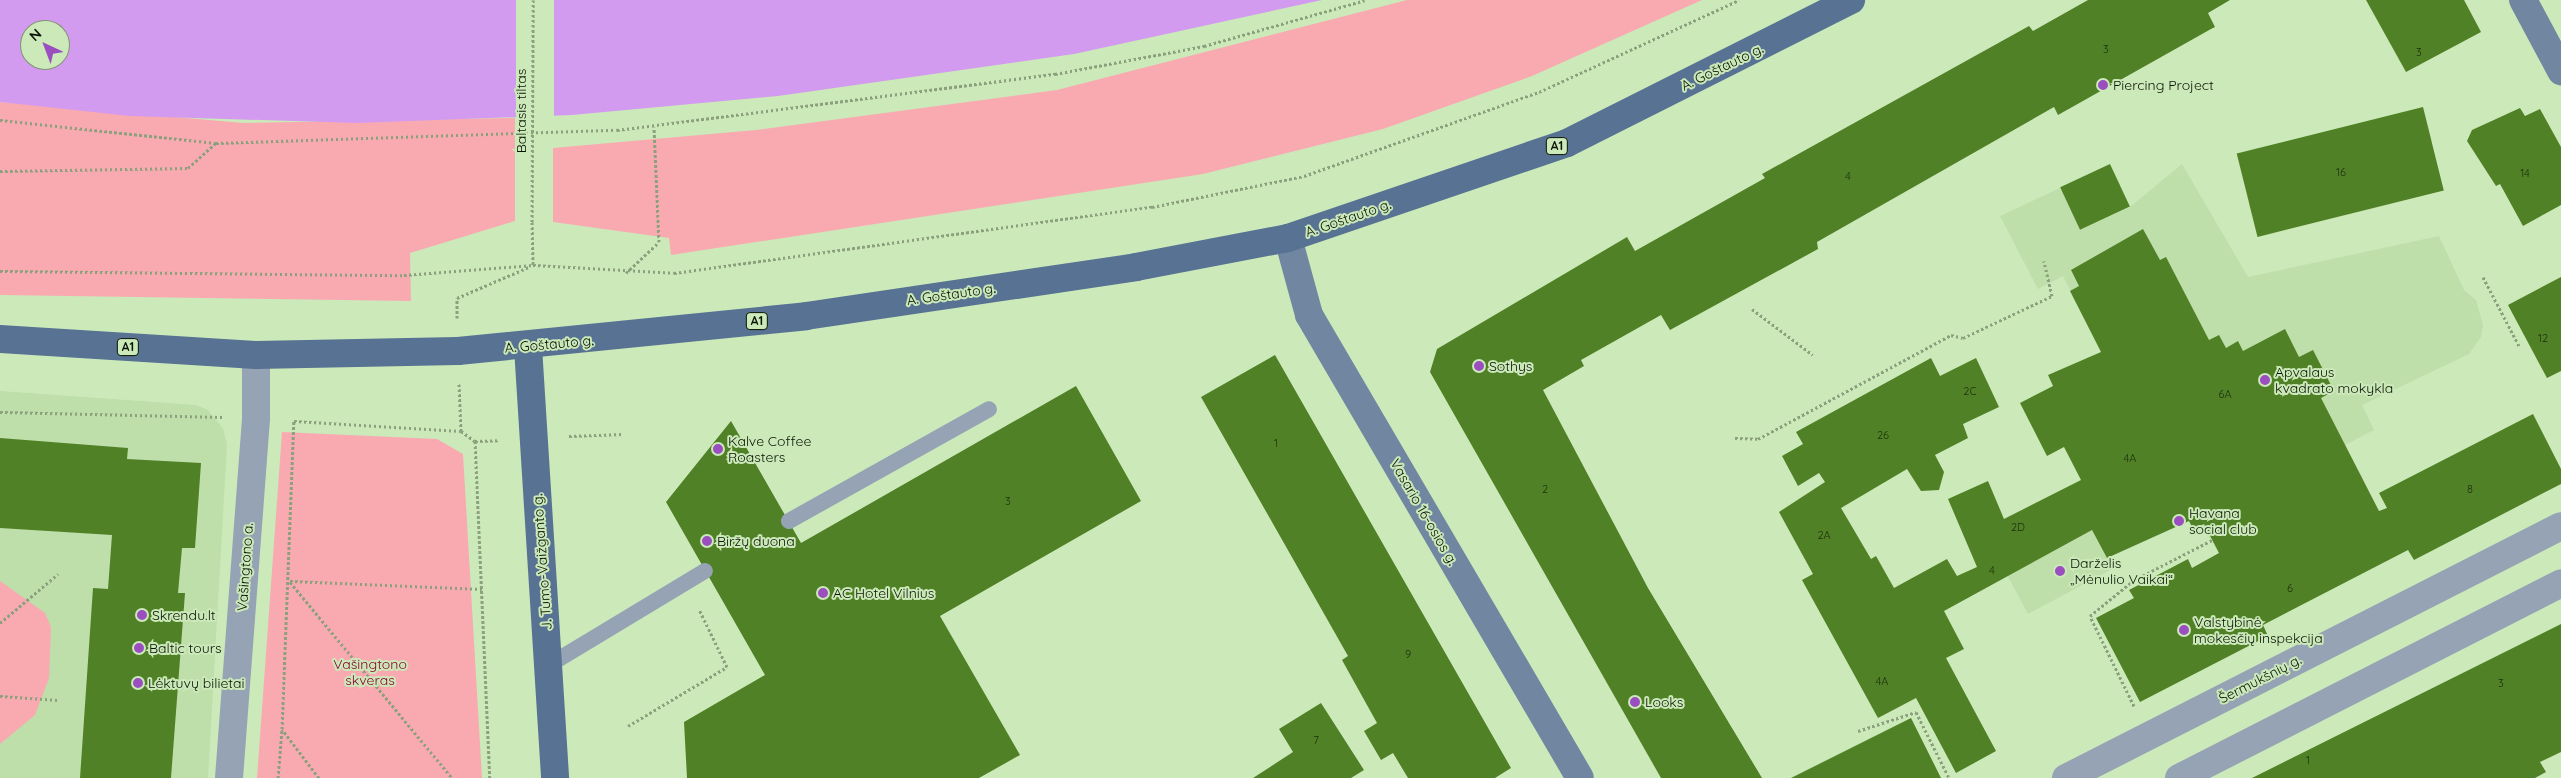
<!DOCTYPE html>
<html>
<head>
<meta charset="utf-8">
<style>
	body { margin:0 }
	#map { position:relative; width:2561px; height:778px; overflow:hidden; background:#cce9ba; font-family:Quicksand,sans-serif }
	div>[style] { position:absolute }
	.built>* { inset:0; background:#bedeaa; transform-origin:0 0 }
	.green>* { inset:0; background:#f9aab1 }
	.water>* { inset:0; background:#d29bf0 }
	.pier>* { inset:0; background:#cce9ba; transform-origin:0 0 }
	.building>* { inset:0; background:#518126; transform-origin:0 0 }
	.path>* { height:3px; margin-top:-1.5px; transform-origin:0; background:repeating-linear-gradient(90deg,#8ba17d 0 2.5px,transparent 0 5px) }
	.lane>* { height:16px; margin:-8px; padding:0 8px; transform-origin:8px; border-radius:8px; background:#95a3b5 }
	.street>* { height:28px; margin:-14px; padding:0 14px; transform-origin:14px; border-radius:14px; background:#95a3b5 }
	.secondary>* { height:28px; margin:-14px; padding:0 14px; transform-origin:14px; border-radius:14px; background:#7187a1 }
	.primary>* { height:28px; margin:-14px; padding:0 14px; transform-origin:14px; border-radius:14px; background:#577292 }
	.path-bridge>* { height:3px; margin-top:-1.5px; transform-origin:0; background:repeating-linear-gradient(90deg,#8ba17d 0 2.5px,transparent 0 5px) }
	.dots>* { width:14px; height:14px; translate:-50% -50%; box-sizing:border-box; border:2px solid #cce9ba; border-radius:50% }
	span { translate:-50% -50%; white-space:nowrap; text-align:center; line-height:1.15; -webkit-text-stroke:4px #cce9ba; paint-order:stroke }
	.number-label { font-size:11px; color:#1c2f0c }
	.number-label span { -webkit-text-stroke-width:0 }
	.shield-label span { padding:1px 4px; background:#cce9ba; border:1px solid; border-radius:4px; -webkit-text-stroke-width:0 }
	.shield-label { font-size:12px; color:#0a1404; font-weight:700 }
	.street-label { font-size:14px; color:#0a1404 }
	.poi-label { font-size:14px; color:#0a1404 }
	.left { translate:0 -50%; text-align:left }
	.park-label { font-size:14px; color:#89002d }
	.north { position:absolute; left:20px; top:20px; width:50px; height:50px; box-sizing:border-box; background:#cce9ba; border:1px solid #7e9471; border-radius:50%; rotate:317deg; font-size:14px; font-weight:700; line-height:20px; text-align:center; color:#0a1404 }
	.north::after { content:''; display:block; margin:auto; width:18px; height:22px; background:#9a4ebf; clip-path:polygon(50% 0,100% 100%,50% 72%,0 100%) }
</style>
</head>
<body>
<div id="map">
	<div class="built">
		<div style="clip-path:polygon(2182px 164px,2248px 277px,2439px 236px,2464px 290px,2476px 300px,2483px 325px,2481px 337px,2469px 354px,2362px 405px,2374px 430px,2345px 445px,2363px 479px,2219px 553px,2145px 437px,2063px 276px,2038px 289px,2000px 216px,2060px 188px,2084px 228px,2130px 207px)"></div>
		<div style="clip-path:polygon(0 391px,196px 405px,208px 410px,223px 429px,227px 444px,208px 778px,0 778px)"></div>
		<div style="left:2092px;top:530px;width:44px;height:96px;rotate:62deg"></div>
	</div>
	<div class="green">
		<div style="clip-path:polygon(1407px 0,1702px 0,1532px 76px,1383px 129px,1203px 174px,671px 255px,669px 238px,553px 222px,553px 148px,756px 130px,1057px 90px)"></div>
		<div style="clip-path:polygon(0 102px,244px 123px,515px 118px,515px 221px,410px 253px,411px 301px,0 295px)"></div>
		<div style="clip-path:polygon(282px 432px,437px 439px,463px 454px,482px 778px,257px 778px)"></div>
		<div style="clip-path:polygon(0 581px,45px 613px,51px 627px,49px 678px,35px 715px,0 744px)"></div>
	</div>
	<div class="water">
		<div style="clip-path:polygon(evenodd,0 0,1322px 0,1074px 54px,778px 96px,572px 115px,357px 123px,130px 116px,0 102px,0 0,30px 30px,60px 30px,60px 60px,30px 60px,30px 30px)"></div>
	</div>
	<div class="pier">
		<div style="left:516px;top:0;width:38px;height:120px"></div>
	</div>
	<div class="building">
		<div style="clip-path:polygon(2088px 0,2230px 0,2208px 13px,2215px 27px,2211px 29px,2058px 115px,2054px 107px,1817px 242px,1818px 249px,1670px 330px,1661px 315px,1581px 360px,1584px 366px,1543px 390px,1648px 588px,1762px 778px,1661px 778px,1430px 372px,1437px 349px,1627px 237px,1635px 251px,1765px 178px,1762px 174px,2029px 26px,2033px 31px)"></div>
		<div style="clip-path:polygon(2366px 0,2464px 0,2481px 32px,2406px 72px)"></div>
		<div style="left:2423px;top:107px;width:86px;height:192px;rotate:76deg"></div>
		<div style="clip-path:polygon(2520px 108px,2525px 116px,2540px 109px,2561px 147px,2561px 205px,2523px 226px,2500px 184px,2496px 186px,2467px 141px,2472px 130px)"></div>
		<div style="left:2110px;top:164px;width:47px;height:55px;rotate:65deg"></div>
		<div style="clip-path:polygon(2143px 229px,2160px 260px,2166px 257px,2209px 340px,2219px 335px,2226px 348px,2238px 341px,2243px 351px,2285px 329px,2299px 357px,2313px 350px,2334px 391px,2321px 398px,2379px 511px,2387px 508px,2379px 493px,2533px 414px,2561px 469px,2561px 484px,2414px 560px,2408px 550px,2263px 625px,2268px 636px,2140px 702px,2096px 618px,2134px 598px,2129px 590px,2188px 559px,2192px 568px,2219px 553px,2204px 524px,2193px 529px,2189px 521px,2107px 558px,2092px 530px,1944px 611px,1964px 649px,1946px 658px,1996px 751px,1956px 773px,1916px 698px,1878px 718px,1802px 580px,1813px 574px,1779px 512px,1825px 482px,1819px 473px,1798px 486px,1782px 456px,1803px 444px,1796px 432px,1931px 358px,1940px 376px,1976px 358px,1999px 407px,1963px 424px,1968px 438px,1935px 455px,1944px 472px,1939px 490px,1921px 491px,1907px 469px,1841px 508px,1871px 559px,1876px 556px,1894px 588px,1947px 559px,1957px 576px,1977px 567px,1948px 499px,1988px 481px,2004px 519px,2081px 480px,2064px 447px,2047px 456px,2020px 403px,2053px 386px,2048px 375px,2101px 352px,2070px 291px,2079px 286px,2071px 270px)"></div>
		<div style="clip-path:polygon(2561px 277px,2561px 371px,2547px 378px,2508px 305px)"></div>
		<div style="clip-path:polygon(1275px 355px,1511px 768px,1495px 778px,1408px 778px,1393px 753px,1381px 760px,1364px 731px,1377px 723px,1342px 660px,1348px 656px,1201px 397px)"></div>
		<div style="clip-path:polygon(1076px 386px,1141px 501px,940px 616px,1020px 755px,979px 778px,687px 778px,684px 722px,765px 675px,666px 502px,731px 421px,801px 543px)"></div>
		<div style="clip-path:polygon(0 438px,128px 448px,127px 459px,201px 463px,195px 548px,182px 548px,178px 593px,185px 593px,171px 778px,80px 778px,93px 588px,108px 589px,112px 535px,0 528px)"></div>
		<div style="clip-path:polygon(2561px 624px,2561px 752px,2540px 762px,2546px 772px,2535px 778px,2252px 778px)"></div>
		<div style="clip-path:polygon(1321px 703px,1364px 770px,1351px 778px,1253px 778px,1293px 752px,1279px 729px)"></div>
		<div style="clip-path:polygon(1911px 718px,1941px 778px,1791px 778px)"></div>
	</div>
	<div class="path">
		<div style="left:0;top:120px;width:217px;rotate:6.1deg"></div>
		<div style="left:216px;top:143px;width:401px;rotate:-1.9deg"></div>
		<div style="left:617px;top:130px;width:442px;rotate:-7.3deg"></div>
		<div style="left:1055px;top:74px;width:152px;rotate:-10.6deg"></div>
		<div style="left:1204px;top:46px;width:167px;rotate:-15.9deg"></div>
		<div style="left:0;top:171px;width:188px;rotate:-0.9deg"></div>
		<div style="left:188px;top:168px;width:38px;rotate:-42deg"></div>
		<div style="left:532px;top:222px;width:43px;rotate:88.7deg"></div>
		<div style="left:0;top:271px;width:404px;rotate:0.6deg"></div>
		<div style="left:404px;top:275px;width:129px;rotate:-4.4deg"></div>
		<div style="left:533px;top:265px;width:141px;rotate:3.2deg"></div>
		<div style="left:674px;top:273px;width:483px;rotate:-7.9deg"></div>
		<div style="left:1152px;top:207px;width:155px;rotate:-11.5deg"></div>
		<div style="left:1304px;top:176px;width:250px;rotate:-19.7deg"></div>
		<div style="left:1539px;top:92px;width:220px;rotate:-24.7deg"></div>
		<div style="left:626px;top:273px;width:45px;rotate:-43.2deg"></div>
		<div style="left:659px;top:242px;width:115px;rotate:-92.5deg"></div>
		<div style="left:2483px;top:277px;width:78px;rotate:62.4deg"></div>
		<div style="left:1752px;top:309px;width:76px;rotate:37deg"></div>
		<div style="left:457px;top:318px;width:20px;rotate:-90deg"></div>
		<div style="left:457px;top:298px;width:78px;rotate:-23.3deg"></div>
		<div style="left:459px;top:384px;width:47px;rotate:87.6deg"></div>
		<div style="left:0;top:412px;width:223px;rotate:1.3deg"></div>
		<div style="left:569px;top:436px;width:54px;rotate:-2.1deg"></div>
		<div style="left:1735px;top:438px;width:23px;rotate:2deg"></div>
		<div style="left:1758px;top:439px;width:219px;rotate:-28.3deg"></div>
		<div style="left:1951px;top:335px;width:12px;rotate:14deg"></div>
		<div style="left:1963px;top:338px;width:98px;rotate:-25.3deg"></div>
		<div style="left:2052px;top:296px;width:36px;rotate:-103deg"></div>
		<div style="left:475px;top:441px;width:25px;rotate:-2deg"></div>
		<div style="left:290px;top:581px;width:192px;rotate:2.4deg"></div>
		<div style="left:290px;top:582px;width:254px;rotate:50.4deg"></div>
		<div style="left:0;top:623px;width:76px;rotate:-40.2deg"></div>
		<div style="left:0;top:696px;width:58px;rotate:3.9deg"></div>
		<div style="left:2134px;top:706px;width:100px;rotate:-116.1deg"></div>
		<div style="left:2090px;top:616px;width:57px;rotate:-39.3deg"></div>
		<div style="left:2134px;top:580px;width:88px;rotate:-27.1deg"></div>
		<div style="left:628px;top:726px;width:115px;rotate:-30.8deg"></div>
		<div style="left:727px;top:667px;width:64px;rotate:-115.8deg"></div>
		<div style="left:1858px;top:731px;width:61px;rotate:-18.1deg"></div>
		<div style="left:1916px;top:712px;width:74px;rotate:63.4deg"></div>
		<div style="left:278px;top:778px;width:49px;rotate:-85.3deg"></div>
		<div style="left:319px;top:778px;width:61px;rotate:-127.1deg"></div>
		<div style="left:282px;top:729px;width:308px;rotate:-87.8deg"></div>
		<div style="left:294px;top:421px;width:167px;rotate:3.4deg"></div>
		<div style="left:461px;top:431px;width:17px;rotate:36deg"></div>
		<div style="left:475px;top:441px;width:337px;rotate:87.5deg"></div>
	</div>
	<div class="lane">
		<div style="left:789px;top:521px;width:229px;rotate:-29.2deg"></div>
		<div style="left:549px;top:665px;width:182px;rotate:-31.1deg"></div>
	</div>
	<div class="street">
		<div style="left:229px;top:778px;width:361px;rotate:-85.7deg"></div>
		<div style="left:256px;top:418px;width:63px;rotate:-90deg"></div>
		<div style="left:2066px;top:778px;width:555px;rotate:-26.98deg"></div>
		<div style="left:2179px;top:778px;width:429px;rotate:-27deg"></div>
	</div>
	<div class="secondary">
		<div style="left:2523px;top:0;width:81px;rotate:61.8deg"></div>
		<div style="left:1288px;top:238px;width:80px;rotate:74.7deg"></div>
		<div style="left:1309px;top:315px;width:536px;rotate:59.66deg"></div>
	</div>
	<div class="primary">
		<div style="left:0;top:339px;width:256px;rotate:3.6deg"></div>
		<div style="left:256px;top:355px;width:202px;rotate:-1.1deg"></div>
		<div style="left:458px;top:351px;width:350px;rotate:-5.7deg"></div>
		<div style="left:806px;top:316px;width:334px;rotate:-8.4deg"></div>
		<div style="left:1136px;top:267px;width:155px;rotate:-10.8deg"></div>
		<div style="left:1288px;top:238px;width:295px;rotate:-18.8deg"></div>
		<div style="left:1567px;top:143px;width:318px;rotate:-26.7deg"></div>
		<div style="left:528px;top:347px;width:432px;rotate:86.4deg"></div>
	</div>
	<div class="path-bridge">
		<div style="left:532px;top:222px;width:222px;rotate:-89.7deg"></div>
	</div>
	<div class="dots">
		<div style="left:2103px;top:85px;background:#9a4ebf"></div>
		<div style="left:1479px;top:366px;background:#9a4ebf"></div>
		<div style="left:2265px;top:380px;background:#9a4ebf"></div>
		<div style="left:718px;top:449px;background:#9a4ebf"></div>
		<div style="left:2179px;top:521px;background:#9a4ebf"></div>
		<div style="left:707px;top:541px;background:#9a4ebf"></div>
		<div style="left:2060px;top:571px;background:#9a4ebf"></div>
		<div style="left:823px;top:593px;background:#9a4ebf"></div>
		<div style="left:142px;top:615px;background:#9a4ebf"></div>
		<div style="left:2184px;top:630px;background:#9a4ebf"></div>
		<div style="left:139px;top:648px;background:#9a4ebf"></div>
		<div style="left:138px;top:683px;background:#9a4ebf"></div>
		<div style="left:1635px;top:702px;background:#9a4ebf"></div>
	</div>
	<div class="number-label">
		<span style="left:2106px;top:49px">3</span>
		<span style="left:2419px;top:52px">3</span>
		<span style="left:2341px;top:172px">16</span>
		<span style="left:2525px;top:173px">14</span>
		<span style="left:1848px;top:176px">4</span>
		<span style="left:2543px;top:338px">12</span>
		<span style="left:1970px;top:391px">2C</span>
		<span style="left:2225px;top:394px">6A</span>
		<span style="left:1883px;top:435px">26</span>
		<span style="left:1276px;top:443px">1</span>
		<span style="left:2130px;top:458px">4A</span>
		<span style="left:1545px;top:489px">2</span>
		<span style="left:2470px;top:489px">8</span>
		<span style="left:1008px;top:501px">3</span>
		<span style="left:2018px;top:527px">2D</span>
		<span style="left:1824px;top:535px">2A</span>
		<span style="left:1992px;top:570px">4</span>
		<span style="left:2290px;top:588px">6</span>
		<span style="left:1408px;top:654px">9</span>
		<span style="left:1882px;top:681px">4A</span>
		<span style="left:2501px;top:683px">3</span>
		<span style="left:1316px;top:740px">7</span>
		<span style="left:2308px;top:760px">1</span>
	</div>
	<div class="shield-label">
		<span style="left:1557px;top:146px">A1</span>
		<span style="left:757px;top:321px">A1</span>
		<span style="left:128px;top:347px">A1</span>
	</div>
	<div class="street-label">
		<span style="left:1722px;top:67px;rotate:-26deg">A. Goštauto g.</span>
		<span style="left:521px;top:111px;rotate:-90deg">Baltasis tiltas</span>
		<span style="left:1348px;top:218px;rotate:-19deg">A. Goštauto g.</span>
		<span style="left:951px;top:294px;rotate:-8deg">A. Goštauto g.</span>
		<span style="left:549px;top:344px;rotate:-5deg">A. Goštauto g.</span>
		<span style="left:1424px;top:512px;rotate:60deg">Vasario 16-osios g.</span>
		<span style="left:542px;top:562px;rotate:-94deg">J. Tumo-Vaižganto g.</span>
		<span style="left:245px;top:567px;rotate:-86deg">Vašingtono a.</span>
		<span style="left:2260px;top:679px;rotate:-27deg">Šermukšnių g.</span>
	</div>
	<div class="poi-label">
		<span class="left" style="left:2113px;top:85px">Piercing Project</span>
		<span class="left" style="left:1489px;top:366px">Sothys</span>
		<span class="left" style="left:2275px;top:380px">Apvalaus<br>kvadrato mokykla</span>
		<span class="left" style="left:728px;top:449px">Kalve Coffee<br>Roasters</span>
		<span class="left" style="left:2189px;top:521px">Havana<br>social club</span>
		<span class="left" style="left:717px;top:541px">Biržų duona</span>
		<span class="left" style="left:2070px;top:571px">Darželis<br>„Mėnulio Vaikai“</span>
		<span class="left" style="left:833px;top:593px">AC Hotel Vilnius</span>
		<span class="left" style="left:152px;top:615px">Skrendu.lt</span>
		<span class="left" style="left:2194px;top:630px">Valstybinė<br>mokesčių inspekcija</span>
		<span class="left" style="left:149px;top:648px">Baltic tours</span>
		<span class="left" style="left:148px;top:683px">Lėktuvų bilietai</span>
		<span class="left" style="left:1645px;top:702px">Looks</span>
	</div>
	<div class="park-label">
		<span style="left:370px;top:672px">Vašingtono<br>skveras</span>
	</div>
	<div class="north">N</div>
</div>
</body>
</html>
